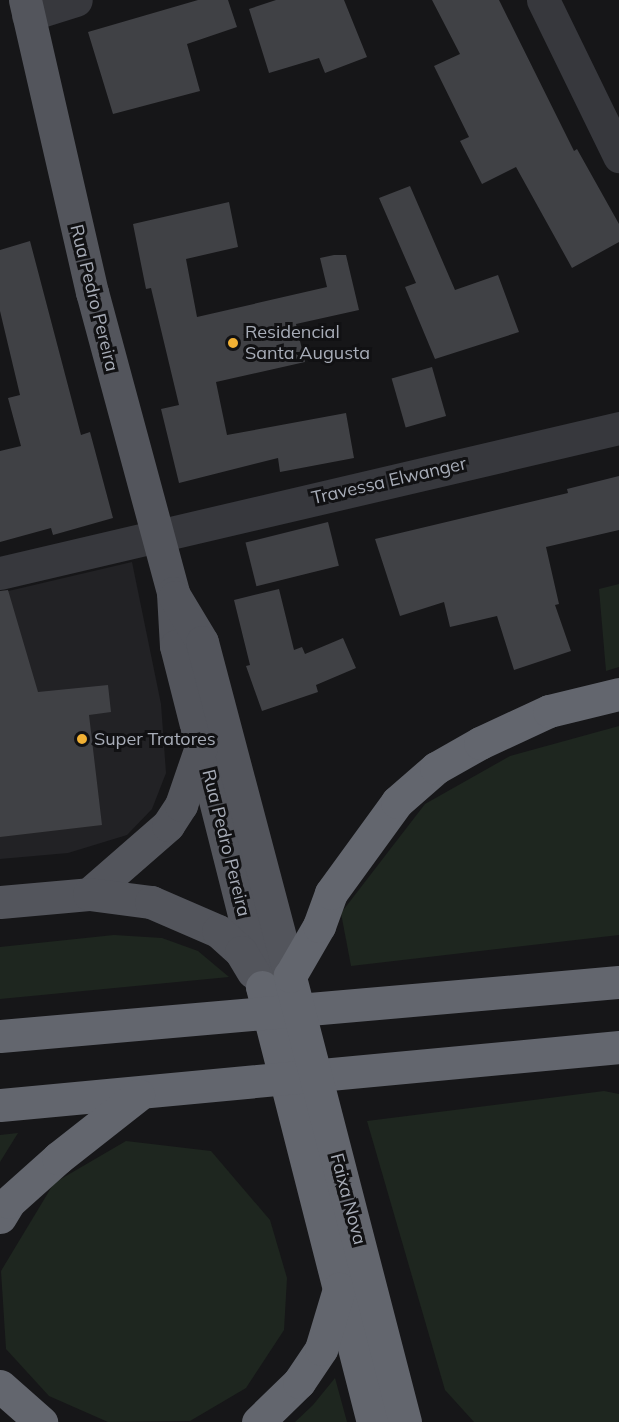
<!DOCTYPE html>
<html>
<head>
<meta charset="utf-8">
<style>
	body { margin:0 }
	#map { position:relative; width:619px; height:1422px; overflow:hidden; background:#161618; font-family:Mulish,sans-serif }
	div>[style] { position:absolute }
	.built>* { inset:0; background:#222225 }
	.green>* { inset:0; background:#1e261f }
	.building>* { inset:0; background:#404145; transform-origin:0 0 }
	.minor>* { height:33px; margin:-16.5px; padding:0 16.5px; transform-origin:16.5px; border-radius:16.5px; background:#37383d }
	.major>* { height:33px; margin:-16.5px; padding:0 16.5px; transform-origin:16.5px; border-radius:16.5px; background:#53555c }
	.highway>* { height:33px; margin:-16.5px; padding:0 16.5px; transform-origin:16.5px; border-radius:16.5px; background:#63666e }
	.dots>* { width:16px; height:16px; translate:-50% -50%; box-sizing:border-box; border:3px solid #111113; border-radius:50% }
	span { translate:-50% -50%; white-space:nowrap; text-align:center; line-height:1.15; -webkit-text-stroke:6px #111113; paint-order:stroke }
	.street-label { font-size:18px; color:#a8adb8 }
	.poi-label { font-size:18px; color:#a8adb8 }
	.left { translate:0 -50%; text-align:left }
</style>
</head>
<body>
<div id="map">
	<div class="built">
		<div style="clip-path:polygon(132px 562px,161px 704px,166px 773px,152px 809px,127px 835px,68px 853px,0 859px,0 593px)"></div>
	</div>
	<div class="green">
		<div style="clip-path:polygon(619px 584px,619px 667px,606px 671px,599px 589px)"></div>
		<div style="clip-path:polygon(619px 726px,619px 935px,351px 966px,341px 913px,425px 804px,510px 756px)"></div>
		<div style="clip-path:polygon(114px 935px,162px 938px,198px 951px,229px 977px,0 999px,0 947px)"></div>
		<div style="clip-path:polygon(604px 1091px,619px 1094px,619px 1422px,474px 1422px,445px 1390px,367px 1121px)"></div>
		<div style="clip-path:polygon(18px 1133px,0 1162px,0 1135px)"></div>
		<div style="clip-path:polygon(126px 1141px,211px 1151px,270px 1220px,287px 1278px,284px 1330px,246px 1388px,190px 1421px,108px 1422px,49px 1396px,6px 1349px,1px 1271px,54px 1183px)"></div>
		<div style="clip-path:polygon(335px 1378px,347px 1422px,295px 1422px,313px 1405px)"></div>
	</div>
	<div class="building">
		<div style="clip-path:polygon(198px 0,228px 0,237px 27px,187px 44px,200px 91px,113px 114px,88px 32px)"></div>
		<div style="clip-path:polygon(276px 0,344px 0,367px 57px,325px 73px,319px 58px,269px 73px,249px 9px)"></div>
		<div style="clip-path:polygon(432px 0,499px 0,574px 151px,577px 149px,619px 224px,619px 242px,572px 268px,516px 167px,482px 184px,460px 141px,469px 137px,434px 66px,460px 54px)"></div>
		<div style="clip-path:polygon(410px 186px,455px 290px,498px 275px,519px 332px,435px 359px,405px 287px,416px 283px,379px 198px)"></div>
		<div style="clip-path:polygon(229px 202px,238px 247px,186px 259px,197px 317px,327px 287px,320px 258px,334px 255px,346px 255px,359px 310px,296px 324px,305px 362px,216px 382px,227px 435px,346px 413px,354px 458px,280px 472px,278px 458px,179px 483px,161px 409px,179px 405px,151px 288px,146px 289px,133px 224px)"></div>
		<div style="clip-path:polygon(30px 241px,81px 435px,90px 432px,113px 518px,53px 535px,51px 528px,0 542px,0 451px,21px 446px,8px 398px,20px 395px,0 311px,0 250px)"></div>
		<div style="left:432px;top:367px;width:51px;height:42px;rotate:74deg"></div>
		<div style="clip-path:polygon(619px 476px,619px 530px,546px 547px,559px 604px,555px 605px,571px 651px,514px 670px,497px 616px,450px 627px,444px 602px,400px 616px,375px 539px,568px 493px,567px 489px)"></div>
		<div style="left:328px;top:522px;width:45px;height:85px;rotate:76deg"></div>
		<div style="clip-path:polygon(279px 589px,294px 650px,302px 647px,305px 654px,343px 638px,356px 668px,316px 685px,318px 692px,262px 711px,246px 666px,250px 665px,234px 600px)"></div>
		<div style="clip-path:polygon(8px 590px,38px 692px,108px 685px,111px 712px,89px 715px,102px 825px,0 837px,0 591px)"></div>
	</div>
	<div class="minor">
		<div style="left:543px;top:0;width:174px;rotate:64deg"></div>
		<div style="left:28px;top:15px;width:50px;rotate:-17.4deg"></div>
		<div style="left:0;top:573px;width:636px;rotate:-13.18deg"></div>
	</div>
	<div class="major">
		<div style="left:25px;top:0;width:300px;rotate:77.1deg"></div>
		<div style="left:92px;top:292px;width:312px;rotate:74.9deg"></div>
		<div style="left:173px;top:593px;width:53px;rotate:86.8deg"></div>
		<div style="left:176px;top:646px;width:352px;rotate:75.8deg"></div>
		<div style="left:175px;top:597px;width:52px;rotate:59deg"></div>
		<div style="left:202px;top:642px;width:345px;rotate:75.2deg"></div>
		<div style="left:89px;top:894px;width:105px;rotate:-41.1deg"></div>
		<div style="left:168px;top:825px;width:24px;rotate:-57deg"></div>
		<div style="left:181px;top:805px;width:61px;rotate:-71deg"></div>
		<div style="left:0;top:902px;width:89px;rotate:-5.1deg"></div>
		<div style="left:89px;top:894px;width:63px;rotate:7.4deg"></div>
		<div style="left:151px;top:902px;width:73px;rotate:23.4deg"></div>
		<div style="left:218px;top:931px;width:31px;rotate:42deg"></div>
		<div style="left:241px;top:952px;width:23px;rotate:59deg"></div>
	</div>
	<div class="highway">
		<div style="left:262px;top:987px;width:449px;rotate:75.7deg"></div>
		<div style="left:0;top:1036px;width:621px;rotate:-4.99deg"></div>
		<div style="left:0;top:1105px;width:622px;rotate:-5.35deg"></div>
		<div style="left:0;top:1217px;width:17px;rotate:-59deg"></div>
		<div style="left:9px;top:1202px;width:66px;rotate:-41.9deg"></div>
		<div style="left:58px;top:1158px;width:102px;rotate:-38.2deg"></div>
		<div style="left:0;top:1386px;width:55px;rotate:41.3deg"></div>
		<div style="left:258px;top:1422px;width:57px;rotate:-44.3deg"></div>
		<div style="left:299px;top:1382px;width:40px;rotate:-56deg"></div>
		<div style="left:321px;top:1349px;width:63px;rotate:-73.3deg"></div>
		<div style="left:405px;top:1422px;width:461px;rotate:-104.5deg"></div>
		<div style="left:290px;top:976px;width:58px;rotate:-59.9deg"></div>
		<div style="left:319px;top:926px;width:35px;rotate:-70deg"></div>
		<div style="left:331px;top:893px;width:112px;rotate:-54deg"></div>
		<div style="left:397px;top:802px;width:52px;rotate:-41.1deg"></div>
		<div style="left:436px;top:768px;width:51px;rotate:-29.6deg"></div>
		<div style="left:480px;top:743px;width:76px;rotate:-24.9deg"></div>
		<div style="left:549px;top:711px;width:72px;rotate:-13.7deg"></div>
	</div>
	<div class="dots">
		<div style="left:233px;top:343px;background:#f2b134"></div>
		<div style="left:82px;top:739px;background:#f2b134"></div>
	</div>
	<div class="street-label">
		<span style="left:94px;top:298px;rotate:76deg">Rua Pedro Pereira</span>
		<span style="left:389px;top:481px;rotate:-13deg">Travessa Elwanger</span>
		<span style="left:226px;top:843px;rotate:76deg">Rua Pedro Pereira</span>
		<span style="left:348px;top:1199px;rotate:75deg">Faixa Nova</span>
	</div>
	<div class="poi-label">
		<span class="left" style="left:245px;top:343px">Residencial<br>Santa Augusta</span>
		<span class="left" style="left:94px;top:739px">Super Tratores</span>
	</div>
</div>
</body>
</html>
